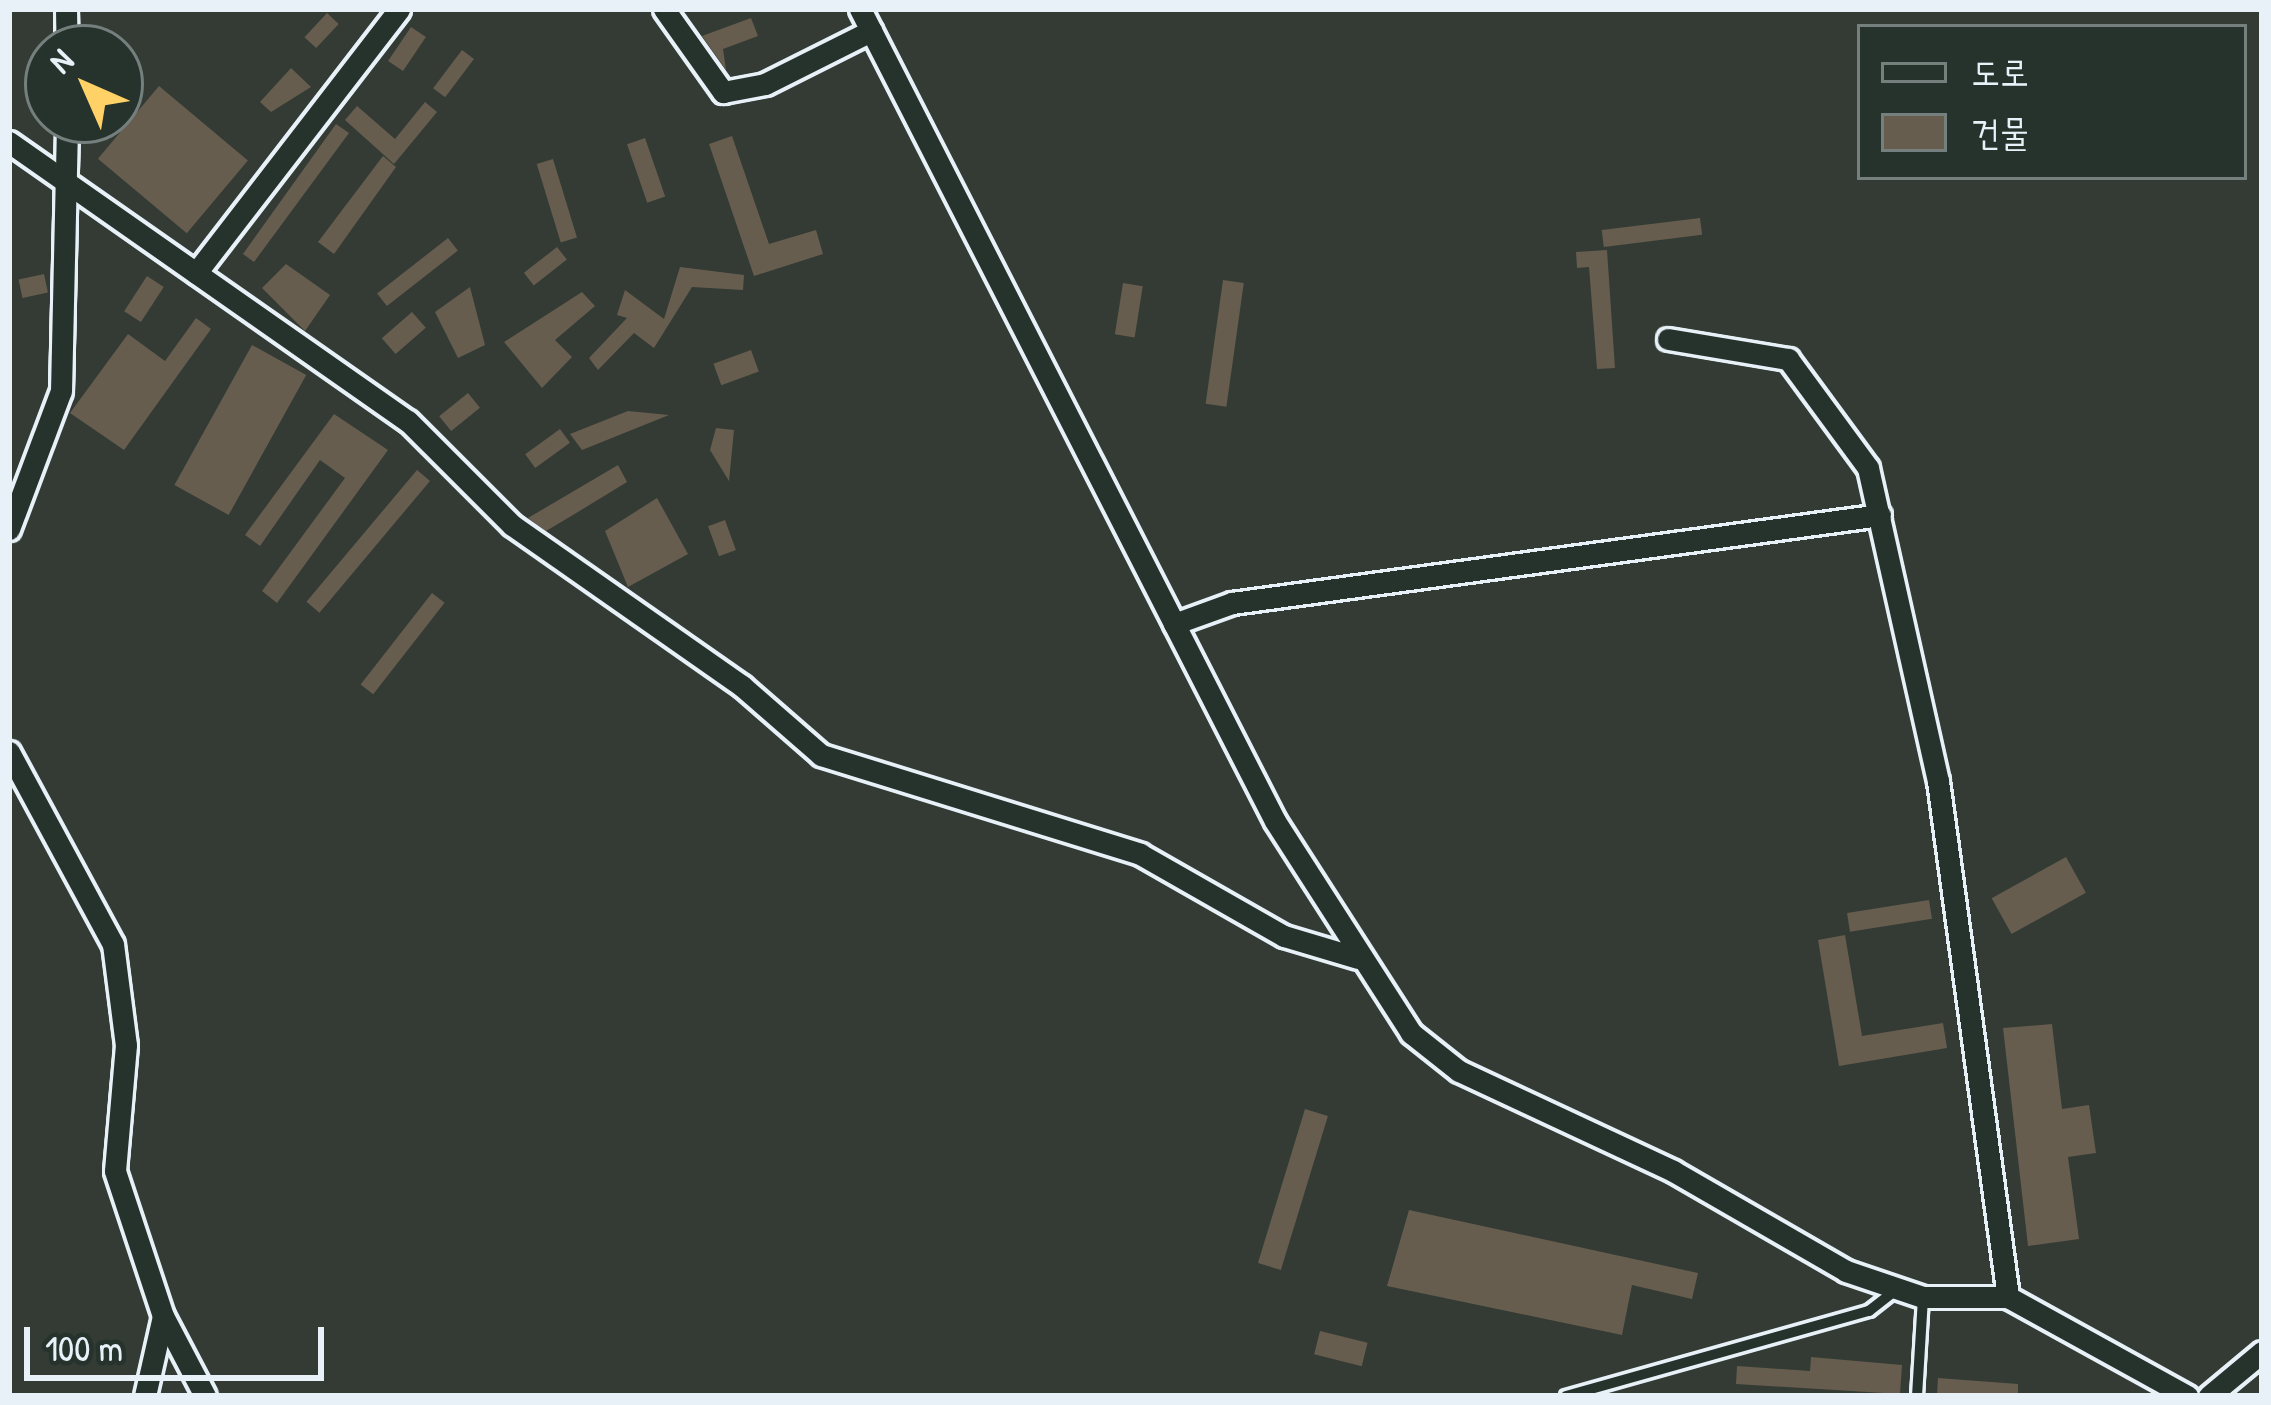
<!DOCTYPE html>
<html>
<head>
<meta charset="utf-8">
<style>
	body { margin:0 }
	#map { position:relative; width:2271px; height:1405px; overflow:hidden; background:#333b34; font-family:"Patrick Hand","Poor Story",sans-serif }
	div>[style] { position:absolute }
	.building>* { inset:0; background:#665d4f; transform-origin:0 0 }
	.roads { filter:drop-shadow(3px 0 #e8f1f8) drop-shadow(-3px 0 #e8f1f8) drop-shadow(0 3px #e8f1f8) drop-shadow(0 -3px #e8f1f8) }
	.service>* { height:10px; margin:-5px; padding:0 5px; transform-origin:5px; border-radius:5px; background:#26332d }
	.minor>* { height:21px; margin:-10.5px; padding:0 10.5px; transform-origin:10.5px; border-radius:10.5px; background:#26332d }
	span { translate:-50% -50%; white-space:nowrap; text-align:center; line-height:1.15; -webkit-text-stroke:9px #26332d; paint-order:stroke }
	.frame { position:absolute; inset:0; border:12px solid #e8f1f8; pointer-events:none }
	.legend { position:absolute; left:1857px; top:24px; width:390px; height:156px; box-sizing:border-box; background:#26332d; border:3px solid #747f7e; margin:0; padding:15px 21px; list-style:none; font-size:36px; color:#e8f1f8 }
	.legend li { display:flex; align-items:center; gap:24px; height:60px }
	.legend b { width:60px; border:3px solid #747f7e }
	.north { position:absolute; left:24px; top:24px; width:120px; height:120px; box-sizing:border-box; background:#26332d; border:3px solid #747f7e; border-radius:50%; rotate:315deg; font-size:33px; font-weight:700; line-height:48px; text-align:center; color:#e8f1f8 }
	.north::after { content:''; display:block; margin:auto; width:42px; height:54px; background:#ffd166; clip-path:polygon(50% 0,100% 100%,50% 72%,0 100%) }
	.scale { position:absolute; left:24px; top:1327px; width:300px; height:54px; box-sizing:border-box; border:6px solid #e8f1f8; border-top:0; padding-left:15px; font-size:36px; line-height:42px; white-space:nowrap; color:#e8f1f8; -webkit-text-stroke:9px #26332d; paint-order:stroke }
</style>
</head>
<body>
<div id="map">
	<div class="building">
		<div style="left:327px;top:13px;width:16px;height:33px;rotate:43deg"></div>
		<div style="clip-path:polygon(751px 18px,758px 36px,723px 49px,726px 70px,702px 36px)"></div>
		<div style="left:411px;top:27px;width:18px;height:41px;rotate:34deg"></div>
		<div style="left:462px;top:50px;width:15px;height:48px;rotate:37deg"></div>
		<div style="clip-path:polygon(291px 68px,311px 87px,271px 112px,260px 102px)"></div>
		<div style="left:159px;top:86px;width:116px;height:95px;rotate:40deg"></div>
		<div style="clip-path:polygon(425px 102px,437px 112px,394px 164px,345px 120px,357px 106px,395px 139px)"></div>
		<div style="clip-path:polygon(336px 124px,349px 133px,254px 262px,243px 254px)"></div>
		<div style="clip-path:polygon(732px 136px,769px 244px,816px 230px,823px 254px,754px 276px,709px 144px)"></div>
		<div style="left:645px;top:138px;width:62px;height:19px;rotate:71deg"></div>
		<div style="clip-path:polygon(383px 156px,396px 167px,334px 254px,318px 242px)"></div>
		<div style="left:553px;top:159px;width:82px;height:17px;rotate:73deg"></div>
		<div style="left:1700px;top:218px;width:17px;height:99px;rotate:83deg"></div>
		<div style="left:448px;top:238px;width:16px;height:90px;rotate:52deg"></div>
		<div style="left:557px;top:247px;width:16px;height:42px;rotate:52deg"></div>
		<div style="clip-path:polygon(1607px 250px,1615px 368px,1597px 369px,1589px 267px,1577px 268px,1576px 252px)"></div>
		<div style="clip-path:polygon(286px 264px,330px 295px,305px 331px,262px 288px)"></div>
		<div style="clip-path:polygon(680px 267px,744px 275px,743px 290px,692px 287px,654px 348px,634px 333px,598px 370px,589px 358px,627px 318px,617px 315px,625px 290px,664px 319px)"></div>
		<div style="left:44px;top:274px;width:19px;height:26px;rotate:78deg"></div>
		<div style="left:147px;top:276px;width:20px;height:42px;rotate:33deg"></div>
		<div style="left:1223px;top:280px;width:21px;height:125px;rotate:8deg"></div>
		<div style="left:1123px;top:283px;width:20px;height:52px;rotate:9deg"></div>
		<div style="clip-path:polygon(470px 287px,485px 345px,458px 358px,435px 312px)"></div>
		<div style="clip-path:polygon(582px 292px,595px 306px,555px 340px,572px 357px,542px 388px,504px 342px)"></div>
		<div style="left:412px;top:312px;width:21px;height:40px;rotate:49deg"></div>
		<div style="clip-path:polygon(196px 318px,211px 329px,124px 450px,70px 413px,128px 334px,165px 361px)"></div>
		<div style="left:252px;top:345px;width:62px;height:160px;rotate:29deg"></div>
		<div style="left:751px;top:350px;width:23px;height:40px;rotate:70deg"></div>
		<div style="left:468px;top:393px;width:19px;height:37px;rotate:51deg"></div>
		<div style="clip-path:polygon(628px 411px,669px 415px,582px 450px,570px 434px)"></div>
		<div style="clip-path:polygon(334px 414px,388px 450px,277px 603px,262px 591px,345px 478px,320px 460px,260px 546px,245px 535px)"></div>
		<div style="clip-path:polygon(716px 428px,734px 430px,729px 481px,710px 450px)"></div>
		<div style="left:560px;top:429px;width:17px;height:43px;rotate:54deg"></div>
		<div style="clip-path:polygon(618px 465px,627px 482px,573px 515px,546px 531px,528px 518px)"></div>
		<div style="left:417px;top:470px;width:17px;height:172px;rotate:40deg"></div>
		<div style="clip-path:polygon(657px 498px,688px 554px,628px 587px,605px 531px)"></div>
		<div style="left:725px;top:520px;width:32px;height:18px;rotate:70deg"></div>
		<div style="left:432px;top:593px;width:16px;height:116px;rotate:38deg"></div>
		<div style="left:2066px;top:857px;width:41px;height:85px;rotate:61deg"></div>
		<div style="left:1929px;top:900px;width:19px;height:83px;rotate:81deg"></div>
		<div style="clip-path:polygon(1845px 935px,1862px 1036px,1943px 1023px,1947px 1048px,1839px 1066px,1818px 940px)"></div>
		<div style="clip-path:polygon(2052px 1024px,2062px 1109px,2089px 1105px,2096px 1153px,2068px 1157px,2079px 1239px,2028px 1246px,2003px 1028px)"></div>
		<div style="left:1305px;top:1109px;width:24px;height:161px;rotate:17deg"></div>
		<div style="clip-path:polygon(1409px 1210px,1698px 1273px,1692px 1299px,1632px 1285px,1622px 1335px,1387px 1286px)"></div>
		<div style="left:1320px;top:1331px;width:49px;height:24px;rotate:14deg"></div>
		<div style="clip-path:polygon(1811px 1357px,1902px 1365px,1900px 1394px,1736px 1384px,1737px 1366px,1810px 1371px)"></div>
		<div style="clip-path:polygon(1938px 1378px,2018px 1384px,2018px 1396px,1937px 1395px)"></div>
	</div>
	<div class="roads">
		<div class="service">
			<div style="left:1566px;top:1396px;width:315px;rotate:-15.7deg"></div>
			<div style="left:1869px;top:1311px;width:36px;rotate:-38deg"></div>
			<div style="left:1917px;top:1396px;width:99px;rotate:-86.5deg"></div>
		</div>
		<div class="minor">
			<div style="left:66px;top:9px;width:39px;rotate:89deg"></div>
			<div style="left:664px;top:9px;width:102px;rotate:54.6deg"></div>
			<div style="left:723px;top:92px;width:43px;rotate:-10.8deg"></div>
			<div style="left:765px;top:84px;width:119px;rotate:-26.6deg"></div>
			<div style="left:860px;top:9px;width:912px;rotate:62.93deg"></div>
			<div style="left:1275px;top:821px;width:252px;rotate:57.3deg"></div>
			<div style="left:1411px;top:1033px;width:61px;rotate:38.4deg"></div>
			<div style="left:1459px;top:1071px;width:236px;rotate:25deg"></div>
			<div style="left:1673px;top:1171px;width:200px;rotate:30deg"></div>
			<div style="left:1846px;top:1271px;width:81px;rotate:18.7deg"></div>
			<div style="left:1923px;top:1297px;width:85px"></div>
			<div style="left:2008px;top:1297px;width:205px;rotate:28.9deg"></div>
			<div style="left:9px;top:142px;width:487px;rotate:35deg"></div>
			<div style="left:408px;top:421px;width:147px;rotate:45deg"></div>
			<div style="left:512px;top:525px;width:281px;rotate:35deg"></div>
			<div style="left:742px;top:686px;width:105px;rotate:41.1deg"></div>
			<div style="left:821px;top:755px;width:334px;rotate:17.2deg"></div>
			<div style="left:1140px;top:854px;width:166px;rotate:29.7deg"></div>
			<div style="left:1284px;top:936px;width:77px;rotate:16.6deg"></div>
			<div style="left:196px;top:273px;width:333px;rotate:-52.4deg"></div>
			<div style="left:1668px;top:339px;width:122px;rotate:9.5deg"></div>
			<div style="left:1788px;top:359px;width:135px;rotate:53.7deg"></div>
			<div style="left:1868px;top:468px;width:321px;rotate:77.4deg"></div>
			<div style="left:1938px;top:781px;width:521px;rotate:82.27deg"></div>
			<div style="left:9px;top:529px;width:147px;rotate:-69.4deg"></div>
			<div style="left:61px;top:391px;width:271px;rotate:-88.7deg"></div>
			<div style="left:1174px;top:624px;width:62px;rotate:-19.9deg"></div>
			<div style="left:1232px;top:603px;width:654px;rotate:-7.73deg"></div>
			<div style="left:9px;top:752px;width:218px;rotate:61.6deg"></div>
			<div style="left:113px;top:944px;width:102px;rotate:82.7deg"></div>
			<div style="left:126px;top:1045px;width:126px;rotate:95deg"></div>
			<div style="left:115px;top:1171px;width:153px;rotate:71.7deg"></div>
			<div style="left:163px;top:1316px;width:82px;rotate:102.7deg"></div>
			<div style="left:163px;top:1316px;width:90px;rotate:62.3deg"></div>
			<div style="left:2209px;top:1396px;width:69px;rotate:-39.7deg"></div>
		</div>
	</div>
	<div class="frame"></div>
	<ul class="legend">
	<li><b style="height:15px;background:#26332d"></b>도로</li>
	<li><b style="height:33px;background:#665d4f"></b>건물</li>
	</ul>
	<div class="north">N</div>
	<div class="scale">100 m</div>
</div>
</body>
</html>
